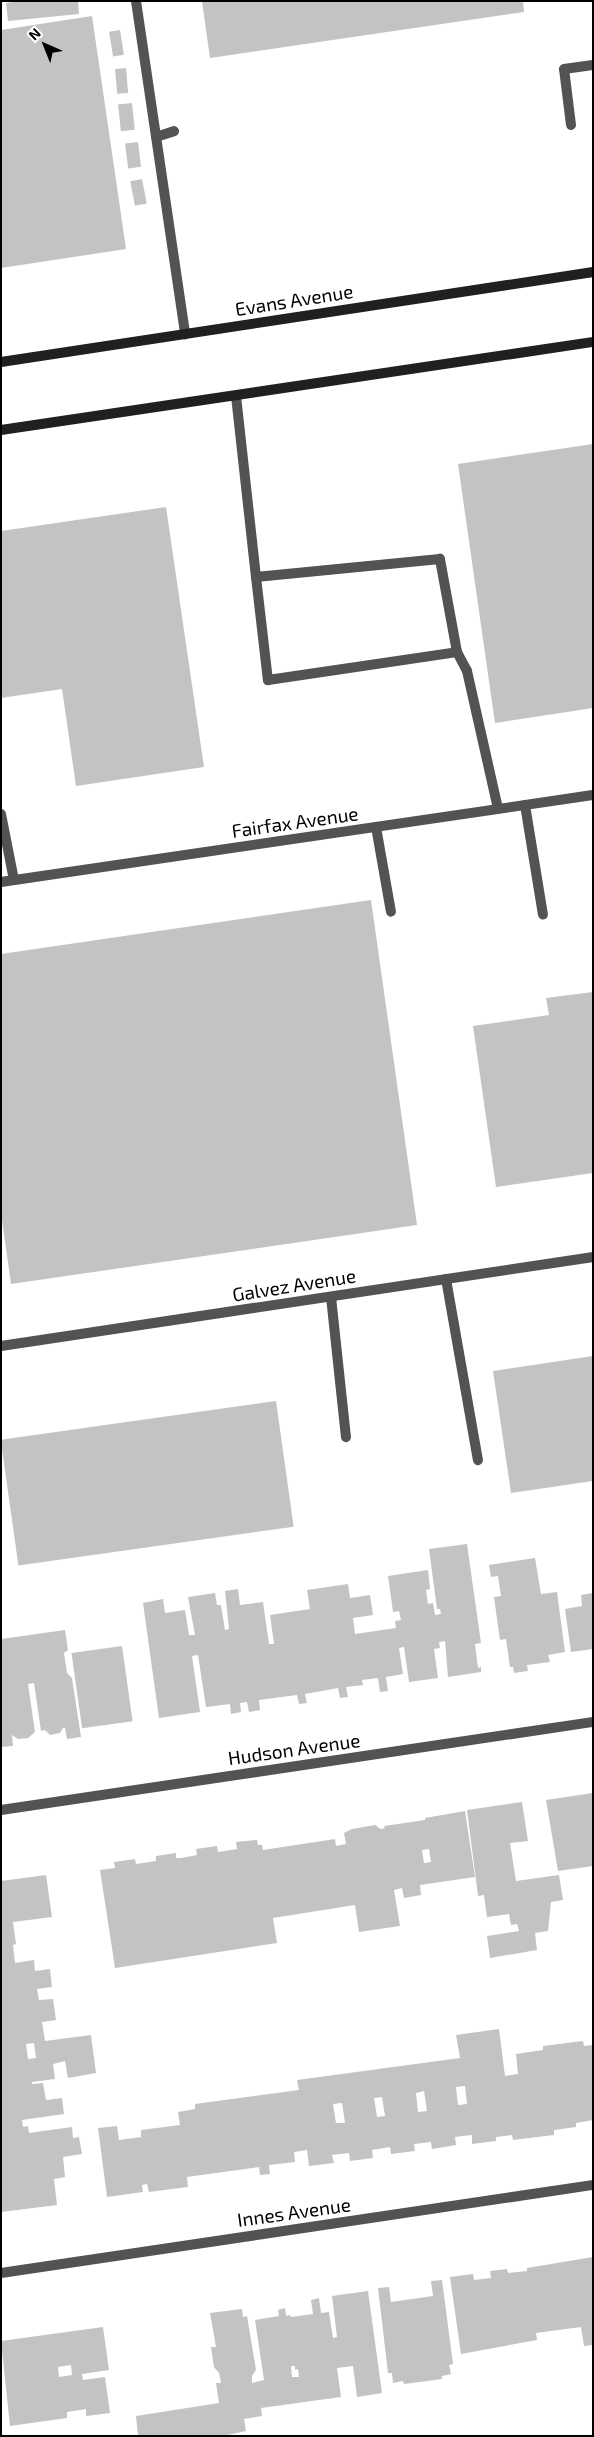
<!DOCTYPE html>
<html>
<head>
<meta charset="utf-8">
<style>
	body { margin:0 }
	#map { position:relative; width:594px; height:2437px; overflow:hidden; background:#fff; font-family:"Exo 2",sans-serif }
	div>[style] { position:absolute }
	.building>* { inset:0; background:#c3c3c3; transform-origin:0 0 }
	.lane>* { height:10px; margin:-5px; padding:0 5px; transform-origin:5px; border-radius:5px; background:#535353 }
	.street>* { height:10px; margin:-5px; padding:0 5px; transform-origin:5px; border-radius:5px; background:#535353 }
	.secondary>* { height:10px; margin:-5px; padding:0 5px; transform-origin:5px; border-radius:5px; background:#202020 }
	span { translate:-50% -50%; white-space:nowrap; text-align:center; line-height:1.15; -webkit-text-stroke:5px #fff; paint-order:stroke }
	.street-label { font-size:19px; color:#000 }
	.frame { position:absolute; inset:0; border:2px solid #000; pointer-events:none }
	.north { position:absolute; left:20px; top:20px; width:50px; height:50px; -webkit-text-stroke:4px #fff; paint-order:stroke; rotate:316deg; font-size:14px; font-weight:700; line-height:20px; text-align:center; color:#000 }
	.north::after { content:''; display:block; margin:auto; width:18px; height:22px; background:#000; clip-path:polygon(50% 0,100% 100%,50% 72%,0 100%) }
</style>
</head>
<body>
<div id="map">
	<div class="building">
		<div style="clip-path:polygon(20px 1px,78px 1px,79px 14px,8px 21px,6px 3px)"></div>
		<div style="clip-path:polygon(202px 1px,523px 1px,524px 12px,210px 58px)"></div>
		<div style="clip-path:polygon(92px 16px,126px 249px,1px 268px,1px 30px)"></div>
		<div style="left:120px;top:30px;width:25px;height:11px;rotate:81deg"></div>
		<div style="left:126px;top:68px;width:25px;height:11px;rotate:85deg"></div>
		<div style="left:132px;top:103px;width:27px;height:14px;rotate:84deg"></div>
		<div style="left:138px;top:142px;width:25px;height:13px;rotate:83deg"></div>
		<div style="left:142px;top:179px;width:25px;height:12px;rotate:79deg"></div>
		<div style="clip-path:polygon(593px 444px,593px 708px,495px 723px,458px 464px)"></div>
		<div style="clip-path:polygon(166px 507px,204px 767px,76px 786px,62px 689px,1px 698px,1px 531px)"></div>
		<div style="clip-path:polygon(371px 900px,417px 1225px,11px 1284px,1px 1213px,1px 954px)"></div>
		<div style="clip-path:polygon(593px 992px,593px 1173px,496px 1187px,473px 1026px,549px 1015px,546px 998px)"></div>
		<div style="clip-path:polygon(593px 1356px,593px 1481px,511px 1493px,493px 1371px)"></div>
		<div style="left:276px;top:1401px;width:127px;height:278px;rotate:82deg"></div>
		<div style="clip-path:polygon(467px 1544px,481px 1643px,475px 1644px,478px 1668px,481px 1667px,481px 1672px,448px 1677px,445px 1641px,439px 1642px,440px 1648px,434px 1649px,438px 1678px,409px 1682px,404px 1647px,399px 1648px,403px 1674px,386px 1677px,388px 1691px,380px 1692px,378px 1678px,362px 1680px,363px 1685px,346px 1687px,348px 1697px,340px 1698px,338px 1688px,322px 1691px,305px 1694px,307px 1703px,299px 1704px,297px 1695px,259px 1700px,260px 1710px,249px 1712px,247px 1702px,240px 1703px,241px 1712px,231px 1714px,230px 1704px,206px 1707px,198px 1655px,192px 1656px,200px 1712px,159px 1718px,143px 1603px,163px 1599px,165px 1613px,185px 1610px,189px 1635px,195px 1635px,188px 1597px,215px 1593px,217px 1605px,221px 1605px,225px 1630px,229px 1629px,225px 1591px,238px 1589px,240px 1605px,263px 1602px,269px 1644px,274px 1644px,270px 1615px,310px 1609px,307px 1590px,348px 1584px,350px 1598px,370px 1595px,373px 1615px,353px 1618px,355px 1634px,396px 1628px,395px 1621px,401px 1620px,399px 1611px,393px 1612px,388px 1576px,428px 1570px,430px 1589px,426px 1590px,428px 1604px,433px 1603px,435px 1615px,441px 1614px,440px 1609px,437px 1609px,429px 1549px)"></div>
		<div style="clip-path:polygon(535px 1558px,541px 1594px,557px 1592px,565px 1652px,548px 1655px,550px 1662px,527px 1665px,528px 1671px,514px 1673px,513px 1667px,510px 1667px,506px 1639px,500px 1640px,494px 1597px,501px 1596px,498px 1576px,491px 1577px,489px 1565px)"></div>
		<div style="clip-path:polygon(593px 1593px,593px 1649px,571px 1652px,565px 1609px,582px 1606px,581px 1595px)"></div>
		<div style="clip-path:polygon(65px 1630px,68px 1650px,64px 1653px,67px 1673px,72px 1678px,81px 1737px,67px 1739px,65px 1728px,63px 1728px,60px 1733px,50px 1735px,45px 1730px,41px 1731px,34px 1683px,28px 1684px,35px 1732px,28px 1738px,18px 1739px,12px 1735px,13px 1746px,1px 1747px,1px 1639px)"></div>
		<div style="left:122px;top:1646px;width:76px;height:51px;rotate:82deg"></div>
		<div style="clip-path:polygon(593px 1793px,593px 1866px,558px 1871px,546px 1800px)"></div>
		<div style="clip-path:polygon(522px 1802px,528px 1841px,510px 1843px,516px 1881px,559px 1875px,563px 1900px,551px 1902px,548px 1931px,535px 1933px,537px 1950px,490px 1958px,487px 1936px,519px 1931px,517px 1924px,511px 1925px,509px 1914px,487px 1917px,484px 1895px,478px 1896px,467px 1810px)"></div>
		<div style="clip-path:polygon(evenodd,465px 1811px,475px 1877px,420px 1885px,421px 1895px,404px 1898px,402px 1888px,394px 1890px,400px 1926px,359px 1932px,355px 1905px,273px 1918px,277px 1943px,115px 1968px,100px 1870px,115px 1868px,114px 1862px,135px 1859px,136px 1864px,156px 1861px,156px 1856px,176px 1853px,176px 1858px,181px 1858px,197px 1855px,196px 1849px,217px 1846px,218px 1852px,237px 1849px,236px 1842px,257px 1840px,258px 1845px,262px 1845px,263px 1850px,335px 1839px,336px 1846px,346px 1844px,344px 1833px,352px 1829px,375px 1825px,381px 1829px,385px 1828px,384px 1826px,425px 1820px,425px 1818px,465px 1811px,429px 1849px,431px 1862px,424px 1863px,422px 1850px,429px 1849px)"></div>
		<div style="clip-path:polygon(evenodd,46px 1875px,52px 1917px,13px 1922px,16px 1944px,13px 1945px,15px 1963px,34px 1960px,35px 1971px,50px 1969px,52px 1987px,37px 1989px,39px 2000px,53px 1999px,56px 2020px,42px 2022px,45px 2041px,91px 2035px,96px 2073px,68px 2078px,65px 2061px,53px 2064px,55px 2079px,32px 2082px,32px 2084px,43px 2083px,46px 2100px,62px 2098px,64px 2114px,22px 2120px,23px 2127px,28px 2126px,29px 2133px,72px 2127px,73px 2138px,79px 2137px,82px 2154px,63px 2157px,65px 2177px,54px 2179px,57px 2205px,1px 2212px,1px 1881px,46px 1875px,34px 2043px,36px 2058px,28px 2059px,26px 2044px,34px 2043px)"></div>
		<div style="clip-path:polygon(evenodd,499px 2029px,505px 2076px,518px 2074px,516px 2054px,543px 2050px,543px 2046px,583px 2041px,584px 2046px,593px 2045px,593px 2120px,576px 2123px,576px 2127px,554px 2130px,554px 2135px,513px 2140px,512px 2135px,496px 2137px,496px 2141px,472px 2144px,472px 2135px,462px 2136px,455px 2137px,456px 2145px,432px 2149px,431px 2142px,414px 2144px,415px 2151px,391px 2154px,390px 2147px,372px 2150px,373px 2158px,350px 2161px,349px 2153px,332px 2155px,334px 2163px,309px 2166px,307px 2150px,294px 2152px,295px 2162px,269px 2165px,270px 2174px,260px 2175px,259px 2167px,187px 2177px,188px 2187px,149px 2192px,147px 2184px,142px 2185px,143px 2192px,107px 2197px,98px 2128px,117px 2126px,119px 2140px,141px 2137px,141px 2130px,180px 2125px,178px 2112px,195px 2109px,195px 2104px,299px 2090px,297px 2080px,460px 2058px,456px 2035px,499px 2029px,465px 2086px,467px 2104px,458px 2105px,456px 2087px,465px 2086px,499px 2029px,424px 2091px,427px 2111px,418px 2112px,416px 2093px,424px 2091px,499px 2029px,382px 2097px,385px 2116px,377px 2117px,374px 2098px,382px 2097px,499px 2029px,342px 2103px,345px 2123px,336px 2123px,333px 2104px,342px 2103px)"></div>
		<div style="clip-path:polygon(593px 2257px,593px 2345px,584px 2346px,581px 2327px,536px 2333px,537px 2340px,461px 2354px,450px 2277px,473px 2274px,474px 2280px,491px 2278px,490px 2271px,507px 2269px,508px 2273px,527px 2271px,527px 2268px)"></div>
		<div style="clip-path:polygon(442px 2280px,453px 2364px,449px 2365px,451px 2374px,442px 2376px,442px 2379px,404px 2384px,403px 2381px,393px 2383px,392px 2373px,388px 2373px,378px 2288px,389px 2287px,391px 2302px,433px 2296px,431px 2281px)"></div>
		<div style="clip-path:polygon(evenodd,368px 2291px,382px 2393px,357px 2397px,353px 2366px,337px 2368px,341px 2397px,261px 2408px,262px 2416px,244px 2419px,246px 2431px,223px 2436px,138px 2436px,136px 2416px,219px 2403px,216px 2383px,221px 2383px,219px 2373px,214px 2367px,211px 2347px,216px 2347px,210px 2313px,242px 2309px,243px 2317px,247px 2316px,256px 2370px,252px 2376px,252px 2383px,264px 2380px,255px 2320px,279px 2316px,278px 2310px,285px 2308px,286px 2316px,290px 2315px,291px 2317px,313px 2314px,311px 2300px,319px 2298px,321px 2313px,329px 2312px,333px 2338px,337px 2337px,332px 2296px,368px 2291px,291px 2366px,295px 2366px,295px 2370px,298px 2369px,299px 2377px,292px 2377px,291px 2366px)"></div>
		<div style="clip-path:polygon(evenodd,103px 2327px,109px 2370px,82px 2374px,83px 2380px,105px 2377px,110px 2413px,86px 2416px,86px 2409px,67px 2412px,67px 2418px,10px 2426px,1px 2341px,103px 2327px,71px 2365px,72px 2375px,59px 2377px,58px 2367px,71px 2365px)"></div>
	</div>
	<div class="lane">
		<div style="left:136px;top:1px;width:337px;rotate:81.6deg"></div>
		<div style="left:571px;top:125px;width:56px;rotate:-97.1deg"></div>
		<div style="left:564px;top:69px;width:29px;rotate:-8deg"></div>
		<div style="left:156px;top:137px;width:19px;rotate:-18deg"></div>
		<div style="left:236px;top:396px;width:182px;rotate:83.7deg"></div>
		<div style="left:256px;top:577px;width:104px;rotate:83.4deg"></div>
		<div style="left:268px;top:680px;width:191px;rotate:-8.4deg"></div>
		<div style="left:457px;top:652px;width:95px;rotate:-100.4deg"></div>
		<div style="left:440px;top:559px;width:185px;rotate:174.4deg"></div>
		<div style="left:457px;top:652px;width:21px;rotate:62deg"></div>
		<div style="left:467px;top:671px;width:141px;rotate:77.3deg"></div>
		<div style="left:525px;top:805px;width:111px;rotate:80.7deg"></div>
		<div style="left:1px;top:814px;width:67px;rotate:78.9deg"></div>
		<div style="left:376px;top:827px;width:86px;rotate:80deg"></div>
		<div style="left:446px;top:1279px;width:184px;rotate:80deg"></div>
		<div style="left:331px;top:1297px;width:141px;rotate:83.9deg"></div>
	</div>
	<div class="street">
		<div style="left:1px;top:882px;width:598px;rotate:-8.36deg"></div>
		<div style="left:1px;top:1346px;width:599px;rotate:-8.55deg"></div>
		<div style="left:1px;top:1810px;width:599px;rotate:-8.46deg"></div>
		<div style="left:1px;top:2273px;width:599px;rotate:-8.46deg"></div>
	</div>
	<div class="secondary">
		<div style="left:1px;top:362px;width:599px;rotate:-8.64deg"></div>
		<div style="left:1px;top:430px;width:599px;rotate:-8.46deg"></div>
	</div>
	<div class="street-label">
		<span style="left:294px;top:300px;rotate:-9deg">Evans Avenue</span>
		<span style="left:295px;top:822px;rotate:-8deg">Fairfax Avenue</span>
		<span style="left:294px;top:1285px;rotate:-9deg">Galvez Avenue</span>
		<span style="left:294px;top:1749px;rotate:-8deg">Hudson Avenue</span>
		<span style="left:294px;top:2212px;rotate:-8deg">Innes Avenue</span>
	</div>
	<div class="frame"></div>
	<div class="north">N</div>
</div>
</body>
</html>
